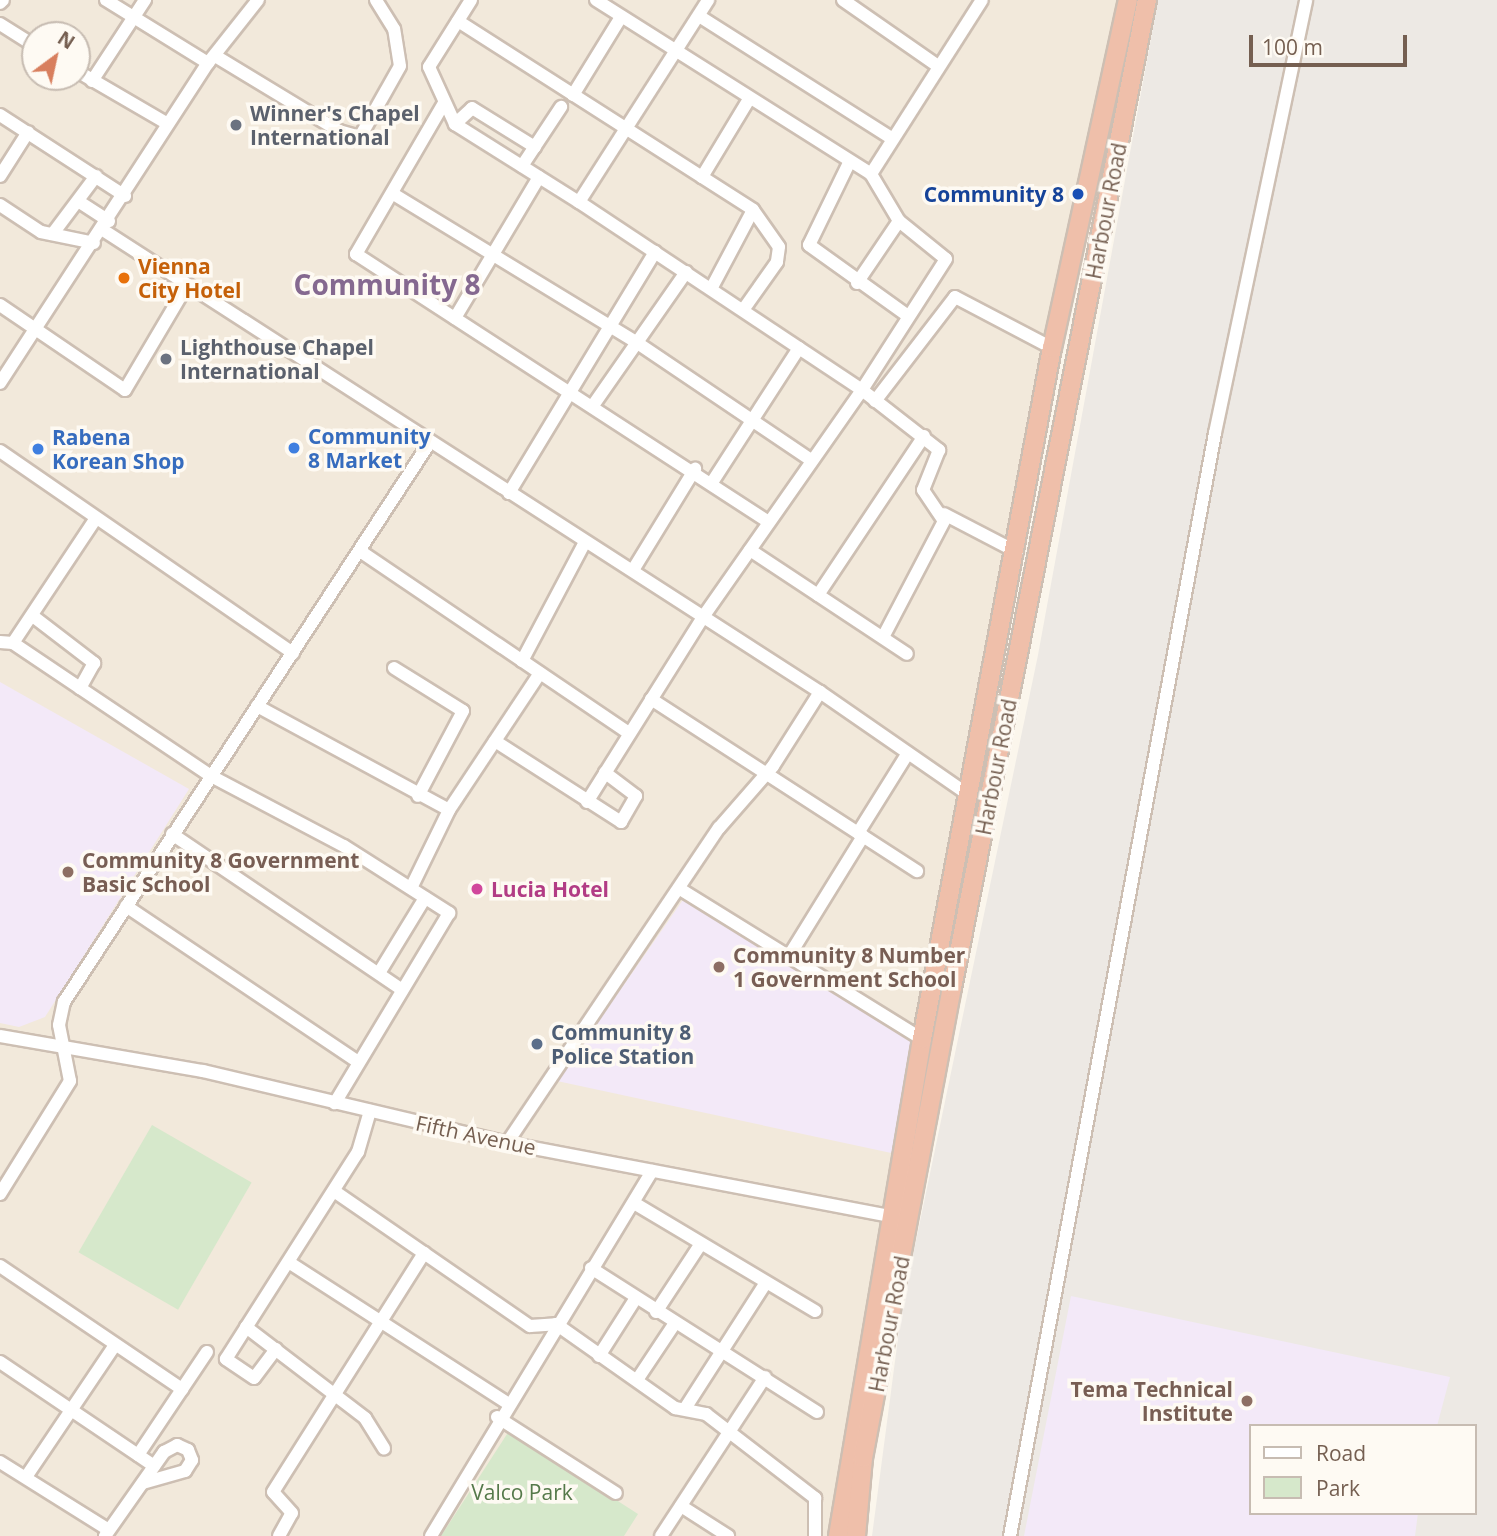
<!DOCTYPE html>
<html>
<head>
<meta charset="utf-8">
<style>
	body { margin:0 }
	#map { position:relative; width:1497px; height:1536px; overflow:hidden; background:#fbf6ec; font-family:"Open Sans",sans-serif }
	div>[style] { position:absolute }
	.residential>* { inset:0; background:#f2e9db }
	.industrial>* { inset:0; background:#ede9e4 }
	.education>* { inset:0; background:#f3e9f8 }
	.green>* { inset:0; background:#d6e8cb; transform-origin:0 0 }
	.roads { filter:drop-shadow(2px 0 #cdbfb3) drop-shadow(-2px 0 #cdbfb3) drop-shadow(0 2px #cdbfb3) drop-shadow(0 -2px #cdbfb3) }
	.minor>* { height:12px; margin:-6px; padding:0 6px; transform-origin:6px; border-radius:6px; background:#fff }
	.highway>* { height:18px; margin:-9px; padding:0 9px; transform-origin:9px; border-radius:9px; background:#efbfaa }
	.dots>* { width:19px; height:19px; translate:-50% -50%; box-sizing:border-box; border:4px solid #fefaf3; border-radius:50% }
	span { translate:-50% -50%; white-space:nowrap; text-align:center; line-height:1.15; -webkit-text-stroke:7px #fefaf3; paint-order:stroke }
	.worship-label { font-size:21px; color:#5b616d; font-weight:700 }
	.left { translate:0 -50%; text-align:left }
	.transit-label { font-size:21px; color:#164399; font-weight:700 }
	.right { translate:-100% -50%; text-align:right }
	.street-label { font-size:21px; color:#755f51 }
	.food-label { font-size:21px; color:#c56008; font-weight:700 }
	.shop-label { font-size:21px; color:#366cbe; font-weight:700 }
	.education-label { font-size:21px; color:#785e54; font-weight:700 }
	.hotel-label { font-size:21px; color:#b23c85; font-weight:700 }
	.service-label { font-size:21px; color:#4e5e75; font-weight:700 }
	.park-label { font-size:21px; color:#55794a }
	.district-label { font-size:28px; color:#856990; font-weight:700 }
	.legend { position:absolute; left:1249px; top:1424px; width:228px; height:91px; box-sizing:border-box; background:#fefaf3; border:2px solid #c7bcb2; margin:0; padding:9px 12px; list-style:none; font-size:21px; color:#755f51 }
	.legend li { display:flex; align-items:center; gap:14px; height:35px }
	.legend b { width:35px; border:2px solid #c7bcb2 }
	.north { position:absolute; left:21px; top:21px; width:70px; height:70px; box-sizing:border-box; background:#fefaf3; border:2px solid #c7bcb2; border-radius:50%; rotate:33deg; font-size:19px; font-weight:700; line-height:28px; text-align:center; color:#755f51 }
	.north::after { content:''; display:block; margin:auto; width:24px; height:32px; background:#d87f5e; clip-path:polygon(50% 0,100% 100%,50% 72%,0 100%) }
	.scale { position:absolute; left:1249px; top:35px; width:158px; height:32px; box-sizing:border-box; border:4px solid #755f51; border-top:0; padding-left:9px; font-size:21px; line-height:24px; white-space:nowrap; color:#755f51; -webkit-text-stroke:5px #fefaf3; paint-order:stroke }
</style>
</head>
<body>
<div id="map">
	<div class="residential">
		<div style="clip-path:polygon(evenodd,0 0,1119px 0,872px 1268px,831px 1536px,0 1536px,0 0,35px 35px,77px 35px,77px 77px,35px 77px,35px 35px)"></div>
	</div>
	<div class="industrial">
		<div style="clip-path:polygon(evenodd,1158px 0,1497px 0,1497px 1536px,872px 1536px,902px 1308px,1038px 655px,1158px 0,1250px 1426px,1474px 1426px,1474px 1513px,1250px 1513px,1250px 1426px)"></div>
	</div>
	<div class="education">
		<div style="clip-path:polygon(0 682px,189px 789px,45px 1017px,19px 1027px,0 1023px)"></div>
		<div style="clip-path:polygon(687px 894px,916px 1040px,896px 1154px,557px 1081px)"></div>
		<div style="clip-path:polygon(1071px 1296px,1450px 1377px,1437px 1426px,1250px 1426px,1250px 1513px,1418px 1513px,1415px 1536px,1024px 1536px)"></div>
	</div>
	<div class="green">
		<div style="left:152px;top:1125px;width:115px;height:147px;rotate:30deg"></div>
		<div style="clip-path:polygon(509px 1431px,638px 1514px,624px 1536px,441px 1536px)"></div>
	</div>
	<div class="roads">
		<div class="minor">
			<div style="left:106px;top:0;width:120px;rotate:31.7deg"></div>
			<div style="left:471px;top:0;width:79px;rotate:122.1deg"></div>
			<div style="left:429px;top:67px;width:63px;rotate:65.5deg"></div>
			<div style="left:455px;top:124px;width:146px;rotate:32.2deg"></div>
			<div style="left:596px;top:0;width:325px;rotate:32.3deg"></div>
			<div style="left:871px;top:174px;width:55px;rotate:59.2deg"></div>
			<div style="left:899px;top:221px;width:60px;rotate:39deg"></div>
			<div style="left:946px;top:259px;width:156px;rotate:122.7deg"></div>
			<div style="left:862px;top:390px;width:98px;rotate:37.9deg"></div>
			<div style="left:939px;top:450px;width:43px;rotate:111.8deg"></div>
			<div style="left:923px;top:490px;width:37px;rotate:56deg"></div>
			<div style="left:944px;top:521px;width:131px;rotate:117.7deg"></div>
			<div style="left:843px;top:0;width:116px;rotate:34.8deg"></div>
			<div style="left:0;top:3px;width:4px;rotate:-45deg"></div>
			<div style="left:699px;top:16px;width:227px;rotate:32.4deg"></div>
			<div style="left:458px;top:21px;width:350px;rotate:32.6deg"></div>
			<div style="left:0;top:24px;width:41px;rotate:32.2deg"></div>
			<div style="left:217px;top:57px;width:143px;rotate:31.2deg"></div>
			<div style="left:339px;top:131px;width:22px;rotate:16deg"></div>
			<div style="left:360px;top:137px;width:81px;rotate:-60.6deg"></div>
			<div style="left:400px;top:66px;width:37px;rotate:-99deg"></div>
			<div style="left:394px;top:29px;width:34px;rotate:-122deg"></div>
			<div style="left:77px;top:71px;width:105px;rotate:30.2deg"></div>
			<div style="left:92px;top:81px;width:97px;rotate:-56.8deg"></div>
			<div style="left:573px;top:95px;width:92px;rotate:-58.4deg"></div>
			<div style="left:444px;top:103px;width:175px;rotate:120.2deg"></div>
			<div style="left:356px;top:254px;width:492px;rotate:33deg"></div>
			<div style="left:0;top:115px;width:149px;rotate:32.9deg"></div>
			<div style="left:455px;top:124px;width:23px;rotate:-43deg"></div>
			<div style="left:472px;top:108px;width:74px;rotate:31.8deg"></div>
			<div style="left:849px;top:163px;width:91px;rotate:116deg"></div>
			<div style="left:809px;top:245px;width:122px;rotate:35.6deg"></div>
			<div style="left:522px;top:166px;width:71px;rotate:-56.5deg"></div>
			<div style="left:871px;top:174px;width:206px;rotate:-57.5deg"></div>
			<div style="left:0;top:176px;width:52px;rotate:-57.5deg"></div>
			<div style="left:702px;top:177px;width:91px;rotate:-58.9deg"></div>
			<div style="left:395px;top:195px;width:282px;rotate:31.4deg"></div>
			<div style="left:636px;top:342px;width:211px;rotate:34deg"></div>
			<div style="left:78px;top:201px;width:37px;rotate:33deg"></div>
			<div style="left:0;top:205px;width:49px;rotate:33.4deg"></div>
			<div style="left:41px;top:232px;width:54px;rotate:11.7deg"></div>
			<div style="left:103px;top:230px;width:853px;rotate:32.8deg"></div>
			<div style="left:820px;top:692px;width:183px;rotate:34.7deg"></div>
			<div style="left:54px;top:232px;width:70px;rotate:-53.1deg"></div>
			<div style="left:857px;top:283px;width:75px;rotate:-55.9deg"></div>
			<div style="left:711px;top:289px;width:89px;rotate:-62deg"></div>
			<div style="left:753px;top:210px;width:45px;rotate:54.9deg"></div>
			<div style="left:779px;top:247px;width:15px;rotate:98deg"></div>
			<div style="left:777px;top:262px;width:59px;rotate:125.3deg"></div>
			<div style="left:0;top:305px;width:151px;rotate:34.2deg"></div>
			<div style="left:125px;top:390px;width:122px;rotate:-59.4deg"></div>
			<div style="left:455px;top:318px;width:164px;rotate:-59.2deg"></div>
			<div style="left:0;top:383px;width:382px;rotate:-57deg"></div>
			<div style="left:208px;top:63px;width:80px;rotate:-51.6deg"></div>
			<div style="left:875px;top:401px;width:131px;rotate:-52.4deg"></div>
			<div style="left:955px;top:297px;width:110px;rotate:27.7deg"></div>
			<div style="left:594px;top:404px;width:161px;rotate:-55.1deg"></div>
			<div style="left:0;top:451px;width:356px;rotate:34.6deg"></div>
			<div style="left:711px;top:484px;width:162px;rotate:-57.1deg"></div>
			<div style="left:509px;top:493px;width:282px;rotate:-58.8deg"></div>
			<div style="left:944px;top:514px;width:82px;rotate:27.5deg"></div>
			<div style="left:750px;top:550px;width:188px;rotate:33.5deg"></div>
			<div style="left:360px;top:551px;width:325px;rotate:34.1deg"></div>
			<div style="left:633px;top:570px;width:119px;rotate:-58.5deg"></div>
			<div style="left:818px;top:595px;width:191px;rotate:-56.3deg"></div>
			<div style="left:34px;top:617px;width:76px;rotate:37.5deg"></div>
			<div style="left:94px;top:663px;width:29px;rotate:119deg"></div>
			<div style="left:0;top:642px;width:13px;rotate:4deg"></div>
			<div style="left:13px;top:643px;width:239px;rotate:33.9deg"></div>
			<div style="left:211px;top:776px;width:150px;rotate:27.8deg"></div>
			<div style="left:344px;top:846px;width:125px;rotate:32.5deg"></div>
			<div style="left:449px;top:913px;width:222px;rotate:121deg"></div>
			<div style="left:13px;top:643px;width:150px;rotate:-56.4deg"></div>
			<div style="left:522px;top:661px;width:135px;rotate:-62.1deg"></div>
			<div style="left:394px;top:668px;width:81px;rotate:31.9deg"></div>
			<div style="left:463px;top:711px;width:96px;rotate:117.9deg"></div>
			<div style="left:651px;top:699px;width:317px;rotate:32.9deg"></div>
			<div style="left:257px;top:706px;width:218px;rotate:28.4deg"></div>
			<div style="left:495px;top:741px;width:150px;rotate:32.7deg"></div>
			<div style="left:621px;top:822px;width:30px;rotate:-60deg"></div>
			<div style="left:636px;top:796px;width:39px;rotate:-143deg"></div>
			<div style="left:587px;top:802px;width:218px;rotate:-57.9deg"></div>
			<div style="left:703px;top:617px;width:277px;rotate:-55deg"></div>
			<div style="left:862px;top:390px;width:340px;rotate:-146.4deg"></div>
			<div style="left:579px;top:202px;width:240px;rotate:-57.4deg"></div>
			<div style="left:858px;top:833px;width:94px;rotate:-58deg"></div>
			<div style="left:172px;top:834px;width:278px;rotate:34.1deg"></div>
			<div style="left:411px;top:888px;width:87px;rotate:-64deg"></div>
			<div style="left:449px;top:810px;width:164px;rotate:-56.4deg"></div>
			<div style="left:680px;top:889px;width:285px;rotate:31.8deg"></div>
			<div style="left:126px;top:906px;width:278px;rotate:33.9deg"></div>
			<div style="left:789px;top:956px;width:141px;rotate:-58.3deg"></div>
			<div style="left:379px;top:973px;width:88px;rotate:-58.5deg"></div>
			<div style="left:0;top:1036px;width:206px;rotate:9.8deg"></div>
			<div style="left:203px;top:1071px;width:312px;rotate:13.3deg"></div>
			<div style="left:507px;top:1143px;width:391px;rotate:10.8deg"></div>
			<div style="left:507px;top:1143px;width:380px;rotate:-56.1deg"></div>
			<div style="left:719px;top:828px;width:82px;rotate:-48.9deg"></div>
			<div style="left:773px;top:766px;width:88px;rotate:-57.6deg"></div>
			<div style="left:334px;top:1191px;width:238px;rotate:34.6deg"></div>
			<div style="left:530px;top:1326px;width:26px;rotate:-4deg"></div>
			<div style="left:556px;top:1324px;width:146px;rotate:35.2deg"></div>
			<div style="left:675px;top:1408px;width:32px;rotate:11deg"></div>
			<div style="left:706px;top:1414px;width:138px;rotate:37.6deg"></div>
			<div style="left:815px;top:1498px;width:38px;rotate:90deg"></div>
			<div style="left:0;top:1194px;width:133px;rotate:-58.2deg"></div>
			<div style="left:70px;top:1081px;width:57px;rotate:-101.1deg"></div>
			<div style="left:59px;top:1025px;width:24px;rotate:-78deg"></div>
			<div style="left:64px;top:1002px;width:669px;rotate:-56.83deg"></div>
			<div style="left:634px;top:1203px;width:211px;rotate:30.8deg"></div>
			<div style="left:290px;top:1263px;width:258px;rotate:32.8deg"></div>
			<div style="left:0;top:1266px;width:220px;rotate:34.1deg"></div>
			<div style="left:591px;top:1268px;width:268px;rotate:32.5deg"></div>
			<div style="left:656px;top:1312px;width:80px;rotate:-56.7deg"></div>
			<div style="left:246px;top:1327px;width:150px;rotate:37.4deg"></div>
			<div style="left:365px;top:1418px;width:36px;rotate:58deg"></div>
			<div style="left:276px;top:1349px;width:36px;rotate:127deg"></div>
			<div style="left:254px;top:1378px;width:34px;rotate:-146deg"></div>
			<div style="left:226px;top:1359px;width:246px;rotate:-57.5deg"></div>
			<div style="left:358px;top:1152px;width:43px;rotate:-73.7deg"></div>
			<div style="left:599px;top:1356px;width:69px;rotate:-57.5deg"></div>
			<div style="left:0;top:1362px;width:186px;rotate:34deg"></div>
			<div style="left:637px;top:1380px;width:65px;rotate:-56.3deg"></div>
			<div style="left:686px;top:1407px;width:146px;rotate:-57.3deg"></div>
			<div style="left:497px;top:1417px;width:141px;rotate:32.6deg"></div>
			<div style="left:138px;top:1455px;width:124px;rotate:-56.2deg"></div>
			<div style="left:0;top:1462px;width:128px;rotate:32deg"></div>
			<div style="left:26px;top:1477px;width:159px;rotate:-56deg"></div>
			<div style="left:681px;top:1506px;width:56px;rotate:32.6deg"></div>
			<div style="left:105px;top:1536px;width:103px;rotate:-54.9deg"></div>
			<div style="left:164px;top:1452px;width:15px;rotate:-28deg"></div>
			<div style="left:177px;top:1445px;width:12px;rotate:24deg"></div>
			<div style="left:188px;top:1450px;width:11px;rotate:68deg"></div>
			<div style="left:192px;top:1460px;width:13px;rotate:122deg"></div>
			<div style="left:185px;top:1471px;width:44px;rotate:164.1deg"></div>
			<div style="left:279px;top:1536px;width:26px;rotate:-61deg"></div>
			<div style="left:292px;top:1513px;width:28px;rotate:-132deg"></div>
			<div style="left:273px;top:1492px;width:283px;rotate:-57.7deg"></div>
			<div style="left:431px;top:1536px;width:427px;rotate:-58.8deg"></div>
			<div style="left:661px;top:1536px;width:190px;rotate:-56.8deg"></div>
			<div style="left:1010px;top:1536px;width:1122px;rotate:-79.47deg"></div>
			<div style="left:1215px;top:433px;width:442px;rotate:-78.1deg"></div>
		</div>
		<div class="highway">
			<div style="left:838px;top:1536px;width:504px;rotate:-80.41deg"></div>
			<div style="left:922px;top:1039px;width:703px;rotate:-79.35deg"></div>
			<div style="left:1052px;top:348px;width:356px;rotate:-77.7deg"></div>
			<div style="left:856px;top:1536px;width:78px;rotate:-84.9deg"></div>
			<div style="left:863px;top:1458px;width:478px;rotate:-79.3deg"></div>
			<div style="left:952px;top:988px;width:1007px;rotate:-78.84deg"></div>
		</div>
	</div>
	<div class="dots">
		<div style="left:236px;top:125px;background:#6b7280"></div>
		<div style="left:1078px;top:194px;background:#1a4fb4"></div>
		<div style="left:124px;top:278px;background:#e8710a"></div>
		<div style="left:166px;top:359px;background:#6b7280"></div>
		<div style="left:294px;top:448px;background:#3f7fe0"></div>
		<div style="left:38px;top:449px;background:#3f7fe0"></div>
		<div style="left:68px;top:872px;background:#8d6e63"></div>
		<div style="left:477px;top:889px;background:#d1479c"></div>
		<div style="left:719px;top:967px;background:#8d6e63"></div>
		<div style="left:537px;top:1044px;background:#5c6f8a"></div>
		<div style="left:1247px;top:1401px;background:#8d6e63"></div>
	</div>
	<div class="worship-label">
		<span class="left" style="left:250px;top:125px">Winner's Chapel<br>International</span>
		<span class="left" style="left:180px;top:359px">Lighthouse Chapel<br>International</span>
	</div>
	<div class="transit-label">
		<span class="right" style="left:1064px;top:194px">Community 8</span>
	</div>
	<div class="street-label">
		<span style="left:1106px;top:211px;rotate:-79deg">Harbour Road</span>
		<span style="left:996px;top:767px;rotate:-79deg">Harbour Road</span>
		<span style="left:476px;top:1135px;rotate:12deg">Fifth Avenue</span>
		<span style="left:889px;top:1324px;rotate:-79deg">Harbour Road</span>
	</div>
	<div class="food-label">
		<span class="left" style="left:138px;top:278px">Vienna<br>City Hotel</span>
	</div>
	<div class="shop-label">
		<span class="left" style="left:308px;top:448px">Community<br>8 Market</span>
		<span class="left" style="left:52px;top:449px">Rabena<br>Korean Shop</span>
	</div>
	<div class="education-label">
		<span class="left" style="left:82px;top:872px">Community 8 Government<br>Basic School</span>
		<span class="left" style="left:733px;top:967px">Community 8 Number<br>1 Government School</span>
		<span class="right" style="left:1233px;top:1401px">Tema Technical<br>Institute</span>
	</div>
	<div class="hotel-label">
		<span class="left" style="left:491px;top:889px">Lucia Hotel</span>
	</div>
	<div class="service-label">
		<span class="left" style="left:551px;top:1044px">Community 8<br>Police Station</span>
	</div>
	<div class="park-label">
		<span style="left:522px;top:1492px">Valco Park</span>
	</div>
	<div class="district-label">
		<span style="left:387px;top:284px">Community 8</span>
	</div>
	<ul class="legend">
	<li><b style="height:9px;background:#fff"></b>Road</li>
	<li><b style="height:19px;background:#d6e8cb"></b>Park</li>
	</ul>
	<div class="north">N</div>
	<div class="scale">100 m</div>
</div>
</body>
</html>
